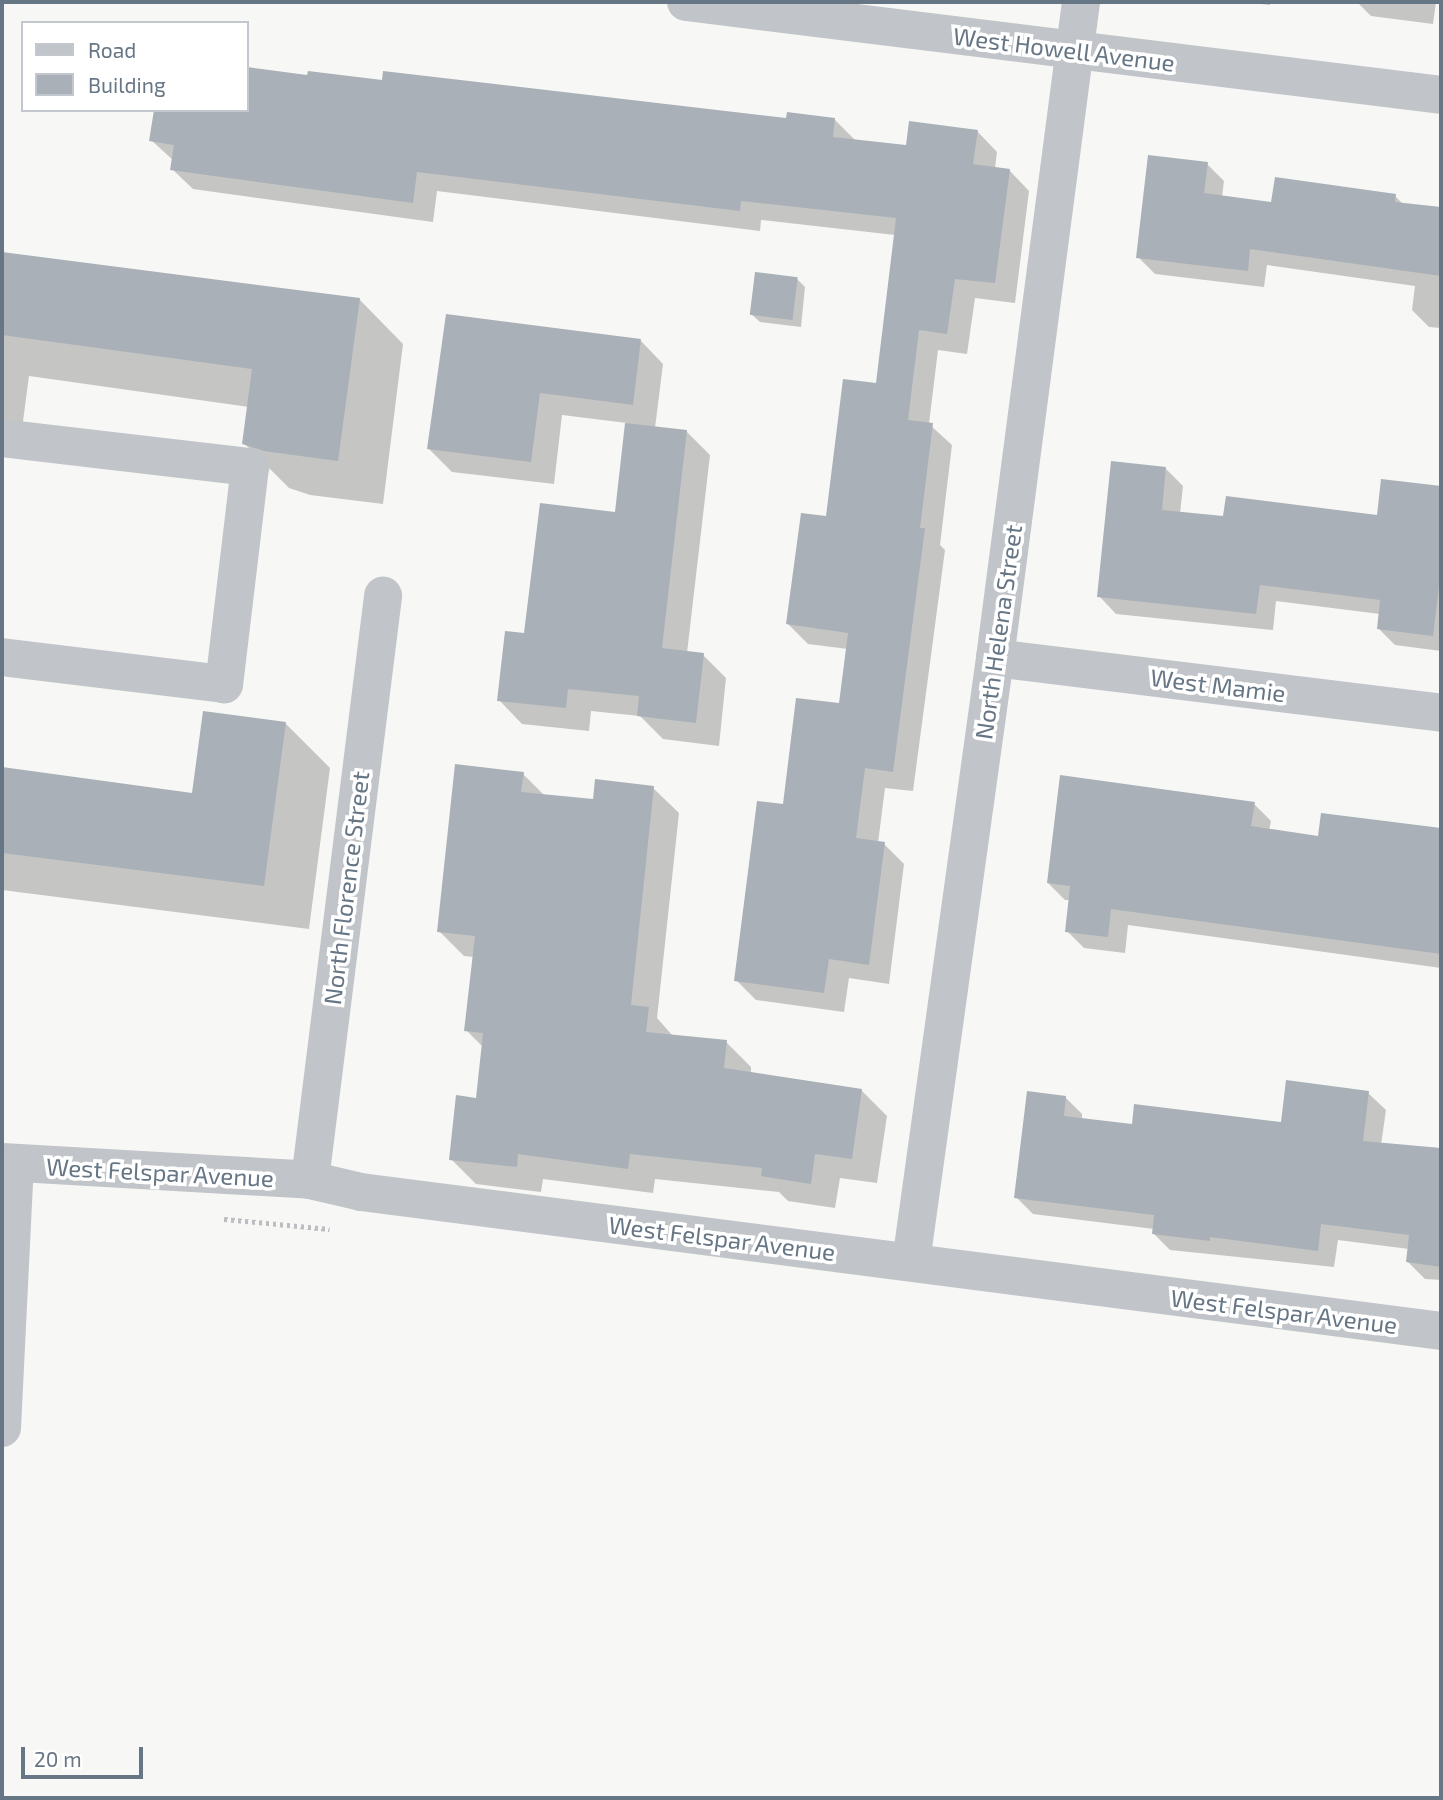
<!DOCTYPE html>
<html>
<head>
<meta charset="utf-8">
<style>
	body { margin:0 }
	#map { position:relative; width:1443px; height:1800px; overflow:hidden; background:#f7f8f5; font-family:"Exo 2",sans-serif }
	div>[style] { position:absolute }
	.shadow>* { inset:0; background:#0003 }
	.building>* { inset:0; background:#a9b0b7; transform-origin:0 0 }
	.path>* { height:4.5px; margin-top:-2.25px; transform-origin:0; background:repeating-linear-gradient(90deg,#bbbdc0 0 3.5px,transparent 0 7px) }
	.minor>* { height:38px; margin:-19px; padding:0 19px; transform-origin:19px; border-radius:19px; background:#c1c4c8 }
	span { translate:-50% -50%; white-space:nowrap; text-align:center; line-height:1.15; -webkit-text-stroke:7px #fff; paint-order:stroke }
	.street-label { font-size:24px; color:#677685 }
	.frame { position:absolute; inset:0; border:4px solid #677685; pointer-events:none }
	.legend { position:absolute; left:21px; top:21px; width:228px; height:91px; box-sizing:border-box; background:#fff; border:2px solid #c2c8ce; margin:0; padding:9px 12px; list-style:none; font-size:21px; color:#677685 }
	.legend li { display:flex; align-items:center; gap:14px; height:35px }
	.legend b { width:35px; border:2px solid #c2c8ce }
	.scale { position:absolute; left:21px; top:1747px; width:122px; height:32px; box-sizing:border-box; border:4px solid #677685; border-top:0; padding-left:9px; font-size:21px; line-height:24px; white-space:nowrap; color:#677685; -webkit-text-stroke:5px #fff; paint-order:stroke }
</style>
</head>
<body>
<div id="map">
	<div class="shadow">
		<div style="clip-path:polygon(1241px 2px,1270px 2px,1270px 5px)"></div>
		<div style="clip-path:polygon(1357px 2px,1436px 2px,1433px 24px,1371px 16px)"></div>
		<div style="clip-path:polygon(247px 69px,308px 77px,788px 120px,834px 119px,855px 140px,907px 147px,977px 131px,997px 152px,995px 168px,1009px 170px,1029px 191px,1015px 303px,975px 298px,967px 354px,938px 350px,929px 424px,952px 445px,940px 545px,945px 550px,913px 791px,885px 788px,878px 843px,884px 844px,904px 864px,889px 984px,849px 978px,844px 1012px,756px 1000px,736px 980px,785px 806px,841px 705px,848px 649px,808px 644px,788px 624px,877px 384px,895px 235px,761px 220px,760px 231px,437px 191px,433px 222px,193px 189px,172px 169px,174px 161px,151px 140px,247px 110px)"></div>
		<div style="clip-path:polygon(1207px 164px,1224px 181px,1222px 197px,1273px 204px,1395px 196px,1404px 205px,1441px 209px,1441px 328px,1429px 327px,1412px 310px,1415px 286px,1267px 265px,1264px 287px,1155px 274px,1138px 257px)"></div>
		<div style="clip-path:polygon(2px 254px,359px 299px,403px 344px,383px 504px,310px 495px,289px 488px,244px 443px,249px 407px,29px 376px,20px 444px,2px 442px)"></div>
		<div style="clip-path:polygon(797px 279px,805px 287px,801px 327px,760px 322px,751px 314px)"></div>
		<div style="clip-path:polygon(641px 341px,663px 364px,655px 428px,686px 431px,710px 455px,687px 653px,703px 655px,726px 678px,719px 746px,663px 739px,640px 716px,591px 711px,589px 731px,522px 724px,499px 700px,525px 635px,617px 514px,627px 423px,562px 415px,554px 484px,452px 472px,429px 449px)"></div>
		<div style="clip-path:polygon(1166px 469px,1183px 486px,1180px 514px,1225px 518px,1379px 517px,1383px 481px,1441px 488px,1441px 651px,1395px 645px,1378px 628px,1380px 614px,1276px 601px,1273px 630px,1116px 614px,1099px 596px)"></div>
		<div style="clip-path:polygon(285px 723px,330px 768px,309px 929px,2px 890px,2px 769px,194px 795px)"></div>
		<div style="clip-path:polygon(523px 774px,545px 796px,594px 801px,653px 788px,679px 813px,657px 1018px,673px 1036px,726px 1042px,751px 1067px,751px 1074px,861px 1090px,887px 1116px,877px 1183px,840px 1178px,835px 1208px,788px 1201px,779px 1192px,655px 1179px,653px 1193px,543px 1179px,541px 1192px,476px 1184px,451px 1159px,477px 1100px,483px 1047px,466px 1030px,474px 957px,464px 956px,439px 931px)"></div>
		<div style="clip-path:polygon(1254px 804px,1271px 821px,1269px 831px,1319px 838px,1439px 829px,1441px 825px,1441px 968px,1128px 925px,1125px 953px,1084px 948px,1067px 931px,1070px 900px,1065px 900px,1048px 883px)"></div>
		<div style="clip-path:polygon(1368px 1093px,1386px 1110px,1381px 1145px,1441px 1153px,1441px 1280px,1425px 1279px,1408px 1262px,1409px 1249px,1338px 1240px,1334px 1267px,1170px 1250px,1153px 1233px,1154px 1229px,1033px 1214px,1016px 1197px,1065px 1097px,1082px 1114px,1082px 1120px,1133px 1126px,1282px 1124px)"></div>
	</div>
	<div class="building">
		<div style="clip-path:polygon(247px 67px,307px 75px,308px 71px,382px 80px,383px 71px,786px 118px,787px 112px,835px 118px,833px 137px,906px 145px,909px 121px,978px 130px,973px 164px,1010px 169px,995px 283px,955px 279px,947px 334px,919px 330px,908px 420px,933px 423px,920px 528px,925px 528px,893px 772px,865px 768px,856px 838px,885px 842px,869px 965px,829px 959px,824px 993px,734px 981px,757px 801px,783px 804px,796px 698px,839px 703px,848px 633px,786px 624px,801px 513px,826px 516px,843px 379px,876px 383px,896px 218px,741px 201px,740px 211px,417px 172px,413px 203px,170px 170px,174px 145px,149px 141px,154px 110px,247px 110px)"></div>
		<div style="clip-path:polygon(1148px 155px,1208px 162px,1204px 193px,1271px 202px,1275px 177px,1396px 194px,1395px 202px,1441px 207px,1441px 276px,1250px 249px,1248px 271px,1136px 258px)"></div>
		<div style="clip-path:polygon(2px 252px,360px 298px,338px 461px,264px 451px,242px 444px,252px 369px,2px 335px)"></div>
		<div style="left:755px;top:272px;width:43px;height:43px;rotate:7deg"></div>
		<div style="clip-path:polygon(446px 314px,641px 339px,633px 405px,540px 393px,531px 462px,427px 449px)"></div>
		<div style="clip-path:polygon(625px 423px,687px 430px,662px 648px,704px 653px,696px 723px,637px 716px,639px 696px,568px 689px,566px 708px,497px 701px,505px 631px,524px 633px,540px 503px,615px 512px)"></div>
		<div style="clip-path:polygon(1111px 461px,1166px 467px,1162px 510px,1223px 516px,1226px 496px,1377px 515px,1381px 479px,1441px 486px,1441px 569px,1433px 636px,1377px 629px,1380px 600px,1260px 585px,1256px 614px,1097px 597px)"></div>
		<div style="clip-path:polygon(203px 711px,286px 722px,264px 886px,2px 853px,2px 767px,192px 793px)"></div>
		<div style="clip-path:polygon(455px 764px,524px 772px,521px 792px,593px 799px,595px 779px,654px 786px,631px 1005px,649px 1007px,646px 1032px,727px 1040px,724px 1068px,862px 1089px,852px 1159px,815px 1154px,811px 1184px,761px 1176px,762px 1168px,630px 1154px,628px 1169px,518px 1154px,517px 1167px,449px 1160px,456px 1095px,476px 1098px,483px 1033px,464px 1031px,475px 936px,437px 932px)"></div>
		<div style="clip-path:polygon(1060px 775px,1255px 802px,1251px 826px,1318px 836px,1321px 813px,1441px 828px,1441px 954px,1111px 909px,1108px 937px,1065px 932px,1070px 886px,1047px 883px)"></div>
		<div style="clip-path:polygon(1286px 1080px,1369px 1091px,1363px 1141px,1441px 1148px,1441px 1267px,1406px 1262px,1409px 1235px,1321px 1224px,1318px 1251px,1210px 1237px,1210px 1241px,1152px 1234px,1154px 1215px,1014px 1198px,1027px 1091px,1066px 1096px,1064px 1116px,1132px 1124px,1134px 1104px,1281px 1122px)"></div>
	</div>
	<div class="path">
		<div style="left:224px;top:1219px;width:106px;rotate:5.4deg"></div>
	</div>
	<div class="minor">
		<div style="left:686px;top:2px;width:761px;rotate:7.02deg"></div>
		<div style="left:2px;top:438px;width:250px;rotate:6.7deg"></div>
		<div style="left:250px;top:467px;width:219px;rotate:96.8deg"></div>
		<div style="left:224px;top:684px;width:224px;rotate:-173.1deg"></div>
		<div style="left:995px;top:658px;width:449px;rotate:7deg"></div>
		<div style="left:2px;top:1162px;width:309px;rotate:3.3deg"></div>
		<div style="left:310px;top:1180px;width:52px;rotate:13.2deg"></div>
		<div style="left:361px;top:1192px;width:1089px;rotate:7.33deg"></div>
		<div style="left:310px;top:1180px;width:589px;rotate:-82.87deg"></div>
		<div style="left:911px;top:1262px;width:610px;rotate:-82.08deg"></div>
		<div style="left:995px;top:658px;width:662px;rotate:-82.53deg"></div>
		<div style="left:2px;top:1428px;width:264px;rotate:-87.2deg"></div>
	</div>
	<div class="street-label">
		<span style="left:1064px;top:49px;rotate:7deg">West Howell Avenue</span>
		<span style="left:998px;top:632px;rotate:-82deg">North Helena Street</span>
		<span style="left:1218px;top:685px;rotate:7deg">West Mamie</span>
		<span style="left:346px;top:888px;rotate:-83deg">North Florence Street</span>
		<span style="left:160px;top:1172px;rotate:3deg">West Felspar Avenue</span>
		<span style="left:722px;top:1238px;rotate:7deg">West Felspar Avenue</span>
		<span style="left:1284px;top:1311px;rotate:7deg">West Felspar Avenue</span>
	</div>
	<div class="frame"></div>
	<ul class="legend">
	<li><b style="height:9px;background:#c1c4c8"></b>Road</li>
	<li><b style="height:19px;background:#a9b0b7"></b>Building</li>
	</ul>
	<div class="scale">20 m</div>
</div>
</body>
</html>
